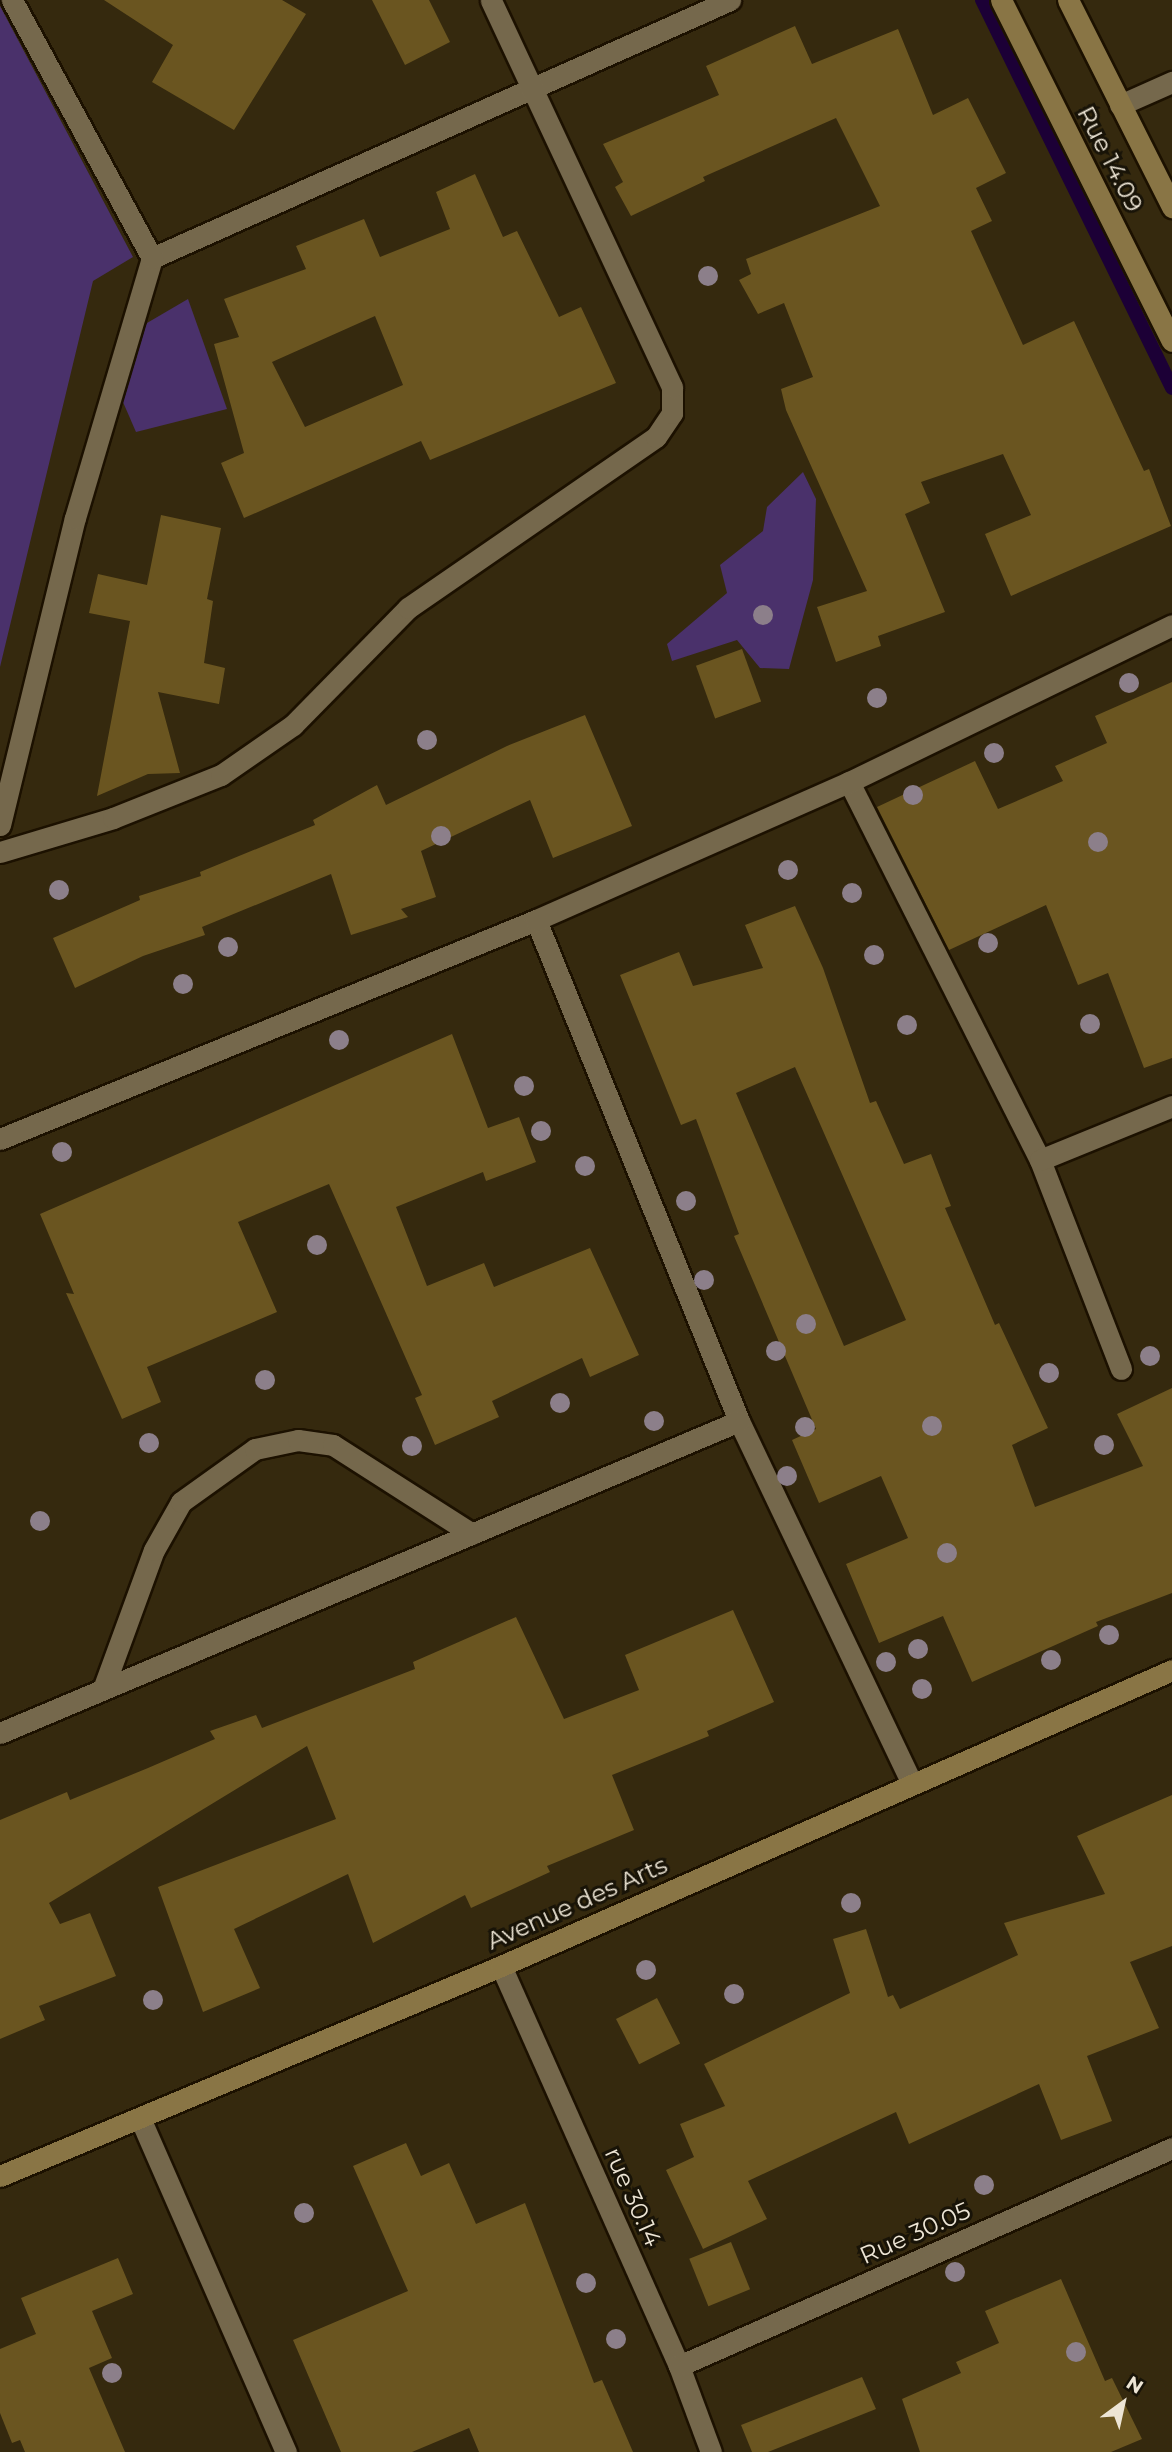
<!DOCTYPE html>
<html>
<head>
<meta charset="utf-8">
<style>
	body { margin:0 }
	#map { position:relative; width:1172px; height:2452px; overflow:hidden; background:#35290e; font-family:Montserrat,sans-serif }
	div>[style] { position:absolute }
	.green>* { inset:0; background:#4a316b }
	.stream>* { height:14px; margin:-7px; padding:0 7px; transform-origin:7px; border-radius:7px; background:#1c0036 }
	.building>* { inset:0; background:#6a5520; transform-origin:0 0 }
	.roads { filter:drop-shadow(2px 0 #1c1100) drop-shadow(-2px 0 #1c1100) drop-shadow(0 2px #1c1100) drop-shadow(0 -2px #1c1100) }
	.lane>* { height:21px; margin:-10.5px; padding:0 10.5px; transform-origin:10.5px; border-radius:10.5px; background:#75684c }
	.street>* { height:21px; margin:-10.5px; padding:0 10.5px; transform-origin:10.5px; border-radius:10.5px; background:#75684c }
	.secondary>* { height:21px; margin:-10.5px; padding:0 10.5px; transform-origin:10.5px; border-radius:10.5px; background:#897545 }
	.trees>* { width:20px; height:20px; margin:-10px; border-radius:50%; background:#8c7f8a }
	span { translate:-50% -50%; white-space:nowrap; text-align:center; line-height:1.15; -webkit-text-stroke:6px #181307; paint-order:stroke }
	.street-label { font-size:24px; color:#ede5d5 }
	.north { position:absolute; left:1088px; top:2368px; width:70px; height:70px; -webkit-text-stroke:5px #181307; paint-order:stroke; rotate:33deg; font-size:19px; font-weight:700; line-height:28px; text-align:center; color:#ede5d5 }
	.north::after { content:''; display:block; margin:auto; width:24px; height:32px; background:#ede5d5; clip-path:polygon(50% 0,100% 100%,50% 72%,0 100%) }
</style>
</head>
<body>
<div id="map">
	<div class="green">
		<div style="clip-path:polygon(0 6px,133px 257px,93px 281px,0 667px)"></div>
		<div style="clip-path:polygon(188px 299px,227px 409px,136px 432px,116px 386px,147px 323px)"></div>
		<div style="clip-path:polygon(803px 472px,816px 499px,813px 580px,789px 669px,760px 668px,737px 640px,672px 661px,667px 644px,727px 593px,720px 565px,763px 531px,767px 507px)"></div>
	</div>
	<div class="stream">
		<div style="left:982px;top:0;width:432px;rotate:63.9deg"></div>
	</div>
	<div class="building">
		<div style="clip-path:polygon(104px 0,282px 0,306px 14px,234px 130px,152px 82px,173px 45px)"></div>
		<div style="clip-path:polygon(372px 0,429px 0,450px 42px,405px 65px)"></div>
		<div style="clip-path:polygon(795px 26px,812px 64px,898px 29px,933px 115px,968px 98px,1006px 173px,976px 188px,992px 221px,971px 231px,1023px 345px,1074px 321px,1144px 471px,1149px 469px,1171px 526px,1011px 596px,985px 534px,1031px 515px,1003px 454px,921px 482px,930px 503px,905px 514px,945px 612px,878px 636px,881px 646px,836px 662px,817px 607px,867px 591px,786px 410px,781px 389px,813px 377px,784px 303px,758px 314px,739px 280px,751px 274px,746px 259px,880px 206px,836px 118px,703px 177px,705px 181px,631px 216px,615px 187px,623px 182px,603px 144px,719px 95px,706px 66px)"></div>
		<div style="clip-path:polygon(evenodd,475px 174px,503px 237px,517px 231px,559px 317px,581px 307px,616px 383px,430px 460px,421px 441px,244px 518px,221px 463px,244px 453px,214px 344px,239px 337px,224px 299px,306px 269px,296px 246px,364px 219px,380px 257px,450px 229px,436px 192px,475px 174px,375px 316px,403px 385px,305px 427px,272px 362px,375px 316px)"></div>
		<div style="clip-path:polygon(161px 515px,221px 528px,207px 599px,213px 601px,204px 663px,225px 668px,219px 704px,158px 692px,180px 773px,148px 774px,97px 796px,130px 621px,89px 613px,98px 574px,147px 585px)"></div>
		<div style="left:742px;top:649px;width:56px;height:49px;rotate:70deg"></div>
		<div style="clip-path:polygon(1172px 682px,1172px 1058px,1144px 1068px,1108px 973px,1078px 985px,1046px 905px,949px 950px,877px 807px,975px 761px,998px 809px,1063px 781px,1055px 766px,1107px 743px,1095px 716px)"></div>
		<div style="clip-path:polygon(585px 715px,632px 826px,553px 858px,530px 800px,421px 851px,436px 897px,401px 909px,408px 917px,351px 935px,331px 874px,202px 927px,205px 935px,143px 956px,75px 988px,53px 938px,140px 900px,139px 896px,201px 876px,200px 872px,315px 825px,313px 820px,377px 785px,386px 805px,507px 746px)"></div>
		<div style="clip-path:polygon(evenodd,795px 906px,823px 968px,870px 1103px,876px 1101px,904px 1164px,931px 1154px,951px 1206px,945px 1208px,995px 1325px,999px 1323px,1048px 1428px,1012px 1445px,1035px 1507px,1143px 1466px,1117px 1414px,1172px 1388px,1172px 1593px,1096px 1622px,1098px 1626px,972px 1682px,943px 1616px,879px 1643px,846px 1564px,908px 1538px,881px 1476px,819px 1503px,792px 1440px,816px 1429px,734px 1236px,739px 1234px,696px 1119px,681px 1125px,620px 975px,679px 952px,693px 986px,763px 968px,745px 925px,795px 906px,795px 1067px,906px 1320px,844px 1346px,736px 1093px,795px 1067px)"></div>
		<div style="clip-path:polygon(452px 1034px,488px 1128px,519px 1117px,536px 1162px,486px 1181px,483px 1172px,396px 1207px,427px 1286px,484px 1263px,494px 1287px,590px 1248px,639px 1355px,590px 1377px,582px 1358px,492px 1401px,499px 1417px,435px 1445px,415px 1398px,422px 1395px,329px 1184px,238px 1222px,277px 1312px,147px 1367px,161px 1402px,122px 1419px,66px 1293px,74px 1294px,40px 1214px)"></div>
		<div style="clip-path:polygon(733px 1610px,774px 1702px,707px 1731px,709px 1736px,612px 1775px,634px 1830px,547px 1866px,550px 1872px,471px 1908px,465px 1895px,373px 1943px,348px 1874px,234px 1929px,260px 1988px,203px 2012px,158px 1887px,336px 1819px,307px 1746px,49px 1903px,60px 1924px,90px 1913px,116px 1976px,39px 2006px,45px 2020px,0 2039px,0 1820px,67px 1792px,70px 1800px,148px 1768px,215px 1739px,210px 1731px,256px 1715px,262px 1728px,415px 1669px,413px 1662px,516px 1617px,564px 1719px,639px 1690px,625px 1655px)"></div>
		<div style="clip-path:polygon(1172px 1795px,1172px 1946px,1130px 1962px,1159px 2028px,1087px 2056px,1112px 2121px,1061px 2140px,1039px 2084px,909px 2144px,896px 2112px,748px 2181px,767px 2219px,703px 2249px,666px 2170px,694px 2157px,680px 2124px,725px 2106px,704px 2064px,850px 1993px,833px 1939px,866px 1929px,888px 1997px,893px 1995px,900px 2009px,1018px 1955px,1004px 1923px,1105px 1894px,1077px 1836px)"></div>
		<div style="left:657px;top:1998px;width:51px;height:46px;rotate:63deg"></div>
		<div style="clip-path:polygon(406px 2143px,421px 2176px,449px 2163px,476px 2224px,525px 2203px,594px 2383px,602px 2380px,633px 2452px,479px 2452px,469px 2428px,412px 2452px,341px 2452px,293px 2340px,408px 2291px,353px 2166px)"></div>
		<div style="left:731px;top:2242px;width:51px;height:45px;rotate:68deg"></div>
		<div style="clip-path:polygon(118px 2258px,133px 2294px,92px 2311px,112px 2358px,89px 2368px,125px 2452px,25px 2452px,20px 2440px,12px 2443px,0 2413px,0 2349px,36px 2334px,21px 2298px)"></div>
		<div style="clip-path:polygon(1061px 2279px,1105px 2381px,1112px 2378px,1142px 2439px,1111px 2452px,920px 2452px,902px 2399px,961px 2373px,956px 2362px,999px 2343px,985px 2311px)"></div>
		<div style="clip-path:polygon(862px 2377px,876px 2409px,768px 2452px,752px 2452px,741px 2425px)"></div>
	</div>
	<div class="roads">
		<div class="lane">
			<div style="left:103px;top:1689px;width:148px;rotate:-69.9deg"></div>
			<div style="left:154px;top:1550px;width:55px;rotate:-60.6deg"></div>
			<div style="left:181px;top:1502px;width:91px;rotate:-35.6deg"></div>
			<div style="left:255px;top:1449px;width:44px;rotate:-11.8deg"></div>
			<div style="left:298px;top:1440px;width:35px;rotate:8deg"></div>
			<div style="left:333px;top:1445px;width:165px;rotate:32.6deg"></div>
		</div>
		<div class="street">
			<div style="left:1120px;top:105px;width:57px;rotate:-23.9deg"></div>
			<div style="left:152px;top:258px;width:633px;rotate:-24.05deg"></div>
			<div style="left:849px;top:782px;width:424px;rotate:63.2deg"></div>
			<div style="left:1040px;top:1160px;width:224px;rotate:68.8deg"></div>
			<div style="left:0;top:825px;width:316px;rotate:-76.3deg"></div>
			<div style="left:75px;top:518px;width:271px;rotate:-73.5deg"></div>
			<div style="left:152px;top:258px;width:294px;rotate:-118.5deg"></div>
			<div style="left:0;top:852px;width:118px;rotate:-16.7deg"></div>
			<div style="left:113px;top:818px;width:116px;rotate:-21.7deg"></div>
			<div style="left:221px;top:775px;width:88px;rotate:-34.8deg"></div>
			<div style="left:293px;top:725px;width:164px;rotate:-45.5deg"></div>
			<div style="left:408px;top:608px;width:301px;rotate:-34.6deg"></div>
			<div style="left:656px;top:437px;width:29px;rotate:-56deg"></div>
			<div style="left:672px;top:413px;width:26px;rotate:-90deg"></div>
			<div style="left:672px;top:387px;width:427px;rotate:-115.1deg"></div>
			<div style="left:536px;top:920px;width:541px;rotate:67.94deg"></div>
			<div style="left:739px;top:1421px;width:402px;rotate:64.5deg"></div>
			<div style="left:0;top:1139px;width:579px;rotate:-22.22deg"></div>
			<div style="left:536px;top:920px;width:342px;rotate:-23.8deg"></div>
			<div style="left:849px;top:782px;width:359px;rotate:-25.9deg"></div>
			<div style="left:1040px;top:1160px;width:143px;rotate:-22.2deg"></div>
			<div style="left:0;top:1733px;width:802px;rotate:-22.89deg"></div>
			<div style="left:501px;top:1966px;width:438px;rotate:66deg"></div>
			<div style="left:679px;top:2366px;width:92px;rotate:69.6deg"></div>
			<div style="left:140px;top:2118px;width:365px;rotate:66.4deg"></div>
			<div style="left:679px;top:2366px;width:539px;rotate:-23.85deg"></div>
		</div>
		<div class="secondary">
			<div style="left:1001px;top:0;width:381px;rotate:63.4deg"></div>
			<div style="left:1068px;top:0;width:232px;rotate:63.3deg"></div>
			<div style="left:0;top:2176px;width:543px;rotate:-22.74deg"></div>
			<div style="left:501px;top:1966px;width:733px;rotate:-23.8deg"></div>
		</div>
	</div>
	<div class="trees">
		<div style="left:708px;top:276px"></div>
		<div style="left:763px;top:615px"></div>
		<div style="left:1129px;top:683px"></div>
		<div style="left:877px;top:698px"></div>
		<div style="left:427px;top:740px"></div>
		<div style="left:994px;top:753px"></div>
		<div style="left:913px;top:795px"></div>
		<div style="left:441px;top:836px"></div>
		<div style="left:1098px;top:842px"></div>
		<div style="left:788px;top:870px"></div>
		<div style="left:59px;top:890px"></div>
		<div style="left:852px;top:893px"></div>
		<div style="left:988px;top:943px"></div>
		<div style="left:228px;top:947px"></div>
		<div style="left:874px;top:955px"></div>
		<div style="left:183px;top:984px"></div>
		<div style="left:1090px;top:1024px"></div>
		<div style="left:907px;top:1025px"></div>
		<div style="left:339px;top:1040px"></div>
		<div style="left:524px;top:1086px"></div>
		<div style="left:541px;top:1131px"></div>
		<div style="left:62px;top:1152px"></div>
		<div style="left:585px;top:1166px"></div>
		<div style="left:686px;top:1201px"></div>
		<div style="left:317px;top:1245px"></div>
		<div style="left:704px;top:1280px"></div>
		<div style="left:806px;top:1324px"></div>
		<div style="left:776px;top:1351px"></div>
		<div style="left:1150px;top:1356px"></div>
		<div style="left:1049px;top:1373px"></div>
		<div style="left:265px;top:1380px"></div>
		<div style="left:560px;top:1403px"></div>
		<div style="left:654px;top:1421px"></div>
		<div style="left:932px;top:1426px"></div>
		<div style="left:805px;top:1427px"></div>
		<div style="left:149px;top:1443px"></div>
		<div style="left:1104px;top:1445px"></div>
		<div style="left:412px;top:1446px"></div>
		<div style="left:787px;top:1476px"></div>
		<div style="left:40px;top:1521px"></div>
		<div style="left:947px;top:1553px"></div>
		<div style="left:1109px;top:1635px"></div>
		<div style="left:918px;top:1649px"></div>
		<div style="left:1051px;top:1660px"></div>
		<div style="left:886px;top:1662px"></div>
		<div style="left:922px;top:1689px"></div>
		<div style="left:851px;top:1903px"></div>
		<div style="left:646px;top:1970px"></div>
		<div style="left:734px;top:1994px"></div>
		<div style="left:153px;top:2000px"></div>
		<div style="left:984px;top:2185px"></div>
		<div style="left:304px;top:2213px"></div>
		<div style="left:955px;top:2272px"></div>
		<div style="left:586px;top:2283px"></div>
		<div style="left:616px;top:2339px"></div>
		<div style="left:1076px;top:2352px"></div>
		<div style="left:112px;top:2373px"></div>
	</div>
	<div class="street-label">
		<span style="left:1110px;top:159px;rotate:63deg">Rue 14.09</span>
		<span style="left:577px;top:1903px;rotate:-24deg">Avenue des Arts</span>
		<span style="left:633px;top:2197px;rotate:66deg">rue 30.14</span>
		<span style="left:915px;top:2233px;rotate:-24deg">Rue 30.05</span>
	</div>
	<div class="north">N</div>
</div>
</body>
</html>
